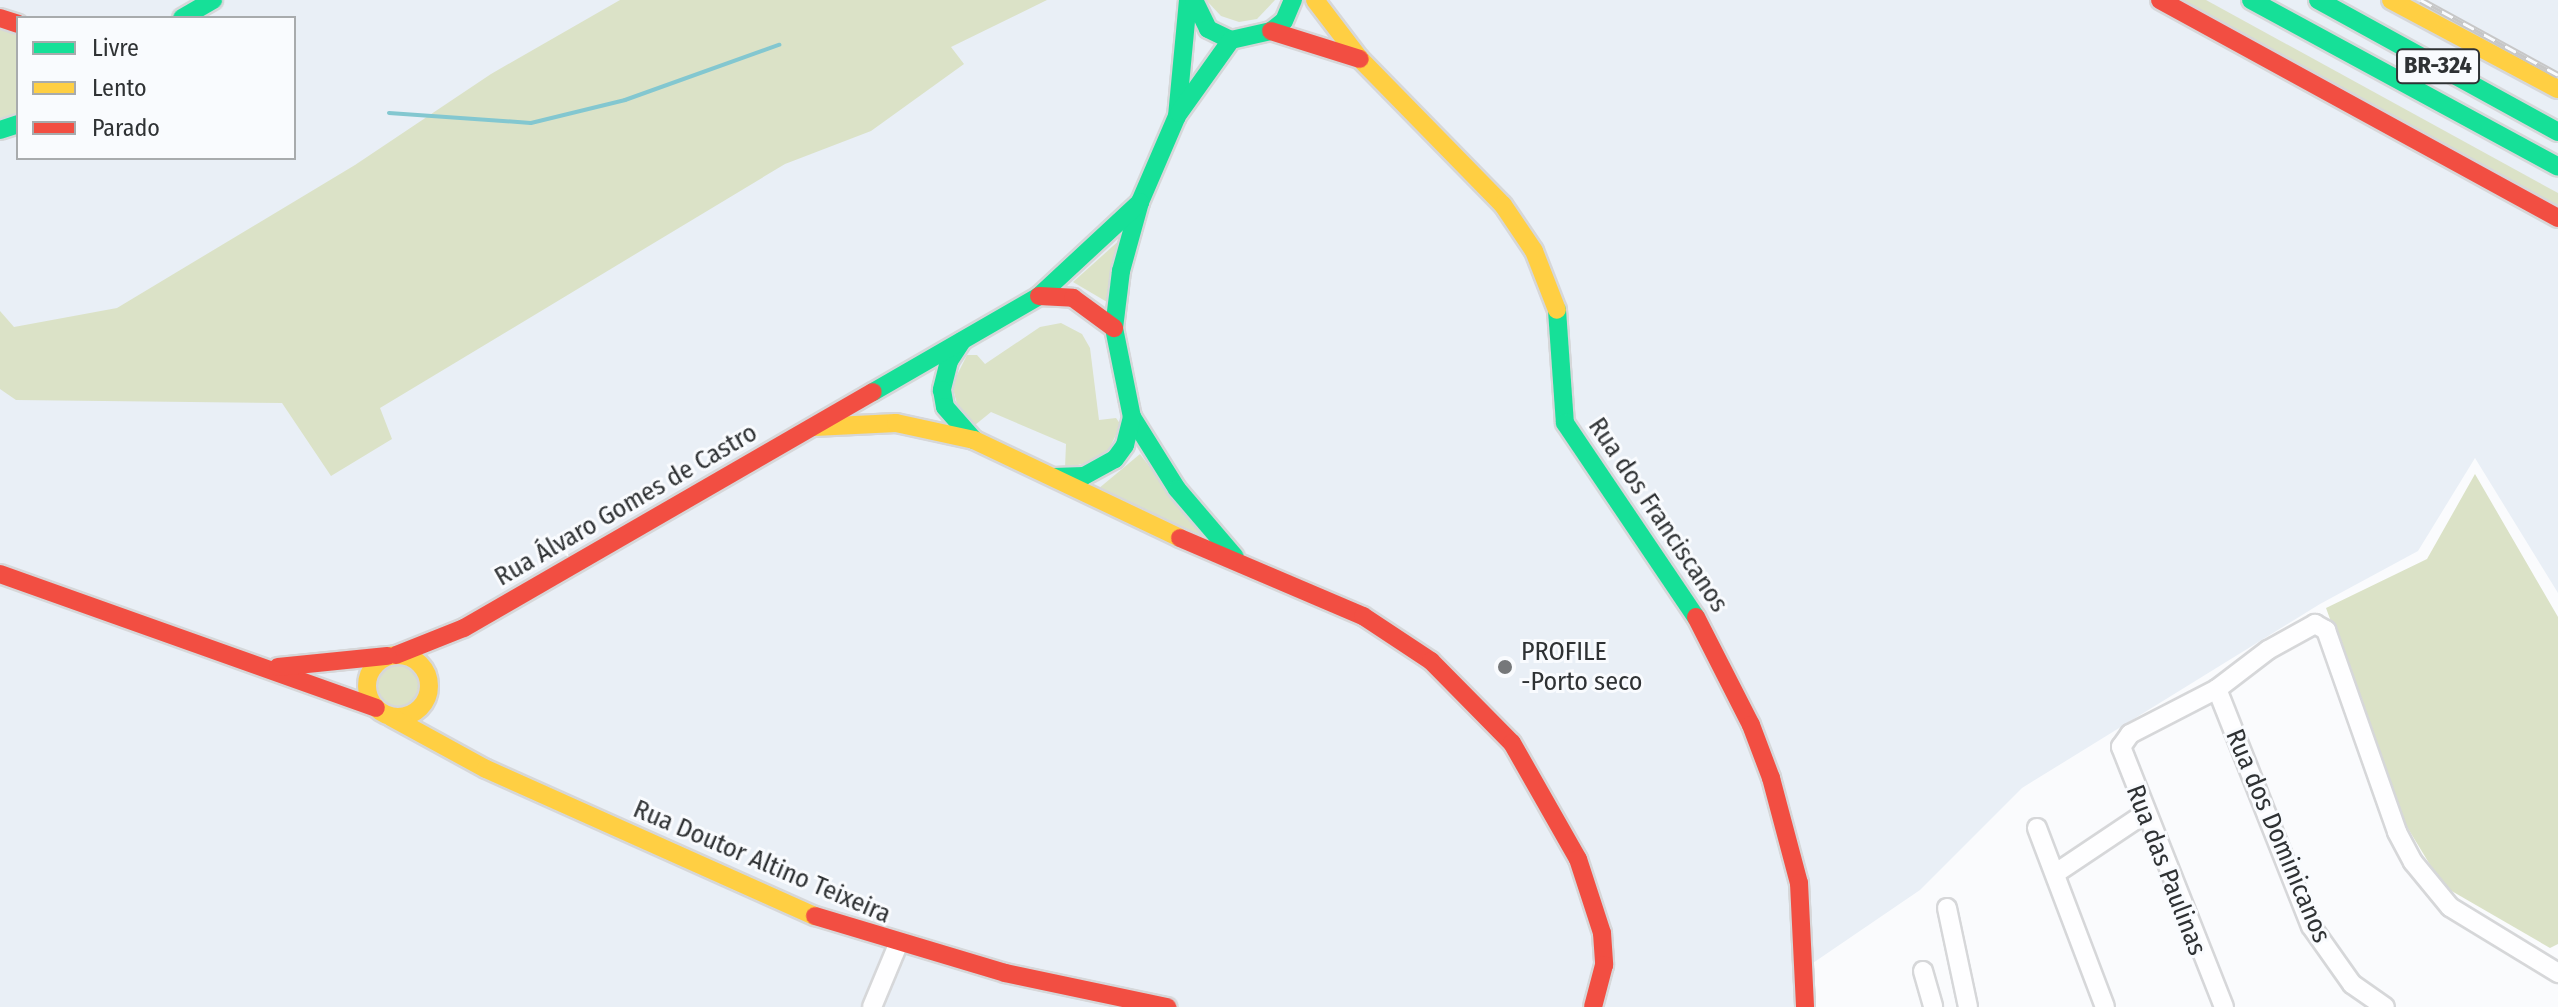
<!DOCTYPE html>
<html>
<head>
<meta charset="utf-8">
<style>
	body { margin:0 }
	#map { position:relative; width:2558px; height:1007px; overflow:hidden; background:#fafbfd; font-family:"Fira Sans Condensed",sans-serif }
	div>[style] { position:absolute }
	.built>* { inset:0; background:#e9eff6 }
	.green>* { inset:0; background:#dbe2c7 }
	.round { border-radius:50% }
	.stream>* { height:4px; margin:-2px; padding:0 2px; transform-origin:2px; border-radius:2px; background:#83c7d0 }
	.roads { filter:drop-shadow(2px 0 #d6d7d9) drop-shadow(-2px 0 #d6d7d9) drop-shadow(0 2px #d6d7d9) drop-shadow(0 -2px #d6d7d9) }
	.street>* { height:18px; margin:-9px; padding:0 9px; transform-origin:9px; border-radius:9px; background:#fefeff }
	.fast>* { height:18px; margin:-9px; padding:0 9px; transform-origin:9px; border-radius:9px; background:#16e098 }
	.slow>* { height:18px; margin:-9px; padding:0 9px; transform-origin:9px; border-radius:9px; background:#ffcf43 }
	.slow>.ring { margin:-9px; padding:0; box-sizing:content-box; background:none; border:18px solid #ffcf43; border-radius:50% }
	.jam>* { height:18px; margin:-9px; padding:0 9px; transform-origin:9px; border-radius:9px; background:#f24e42 }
	.rail>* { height:7px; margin-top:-3.5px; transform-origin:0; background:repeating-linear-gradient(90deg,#f9fbfe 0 12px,#c7c7c7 0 24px); box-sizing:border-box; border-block:2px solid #c7c7c7 }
	.dots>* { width:22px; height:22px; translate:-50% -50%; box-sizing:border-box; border:4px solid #f9fbfe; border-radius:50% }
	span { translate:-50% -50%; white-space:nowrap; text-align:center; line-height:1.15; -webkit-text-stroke:6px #f9fbfe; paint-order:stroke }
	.shield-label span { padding:2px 6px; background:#f9fbfe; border:2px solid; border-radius:6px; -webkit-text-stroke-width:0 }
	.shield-label { font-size:24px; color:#2f3234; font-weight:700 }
	.street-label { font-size:26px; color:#2f3234 }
	.poi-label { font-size:26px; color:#2f3234 }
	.left { translate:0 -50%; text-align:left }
	.legend { position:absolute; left:16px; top:16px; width:280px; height:144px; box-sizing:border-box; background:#f9fbfe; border:2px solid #a8abad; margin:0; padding:10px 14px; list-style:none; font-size:24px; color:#2f3234 }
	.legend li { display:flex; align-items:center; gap:16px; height:40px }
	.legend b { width:40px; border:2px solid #a8abad }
</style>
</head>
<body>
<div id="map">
	<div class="built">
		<div style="clip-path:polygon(evenodd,0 0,2558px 0,2558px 593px,2475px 458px,2418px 551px,2320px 604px,2022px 788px,1920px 890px,1810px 965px,1814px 1007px,0 1007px,0 0,18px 18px,294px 18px,294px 158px,18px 158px,18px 18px)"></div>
	</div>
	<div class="green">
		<div style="clip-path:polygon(620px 0,1047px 0,951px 47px,964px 64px,871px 131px,785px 164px,380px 408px,392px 439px,331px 476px,282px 403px,16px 400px,0 389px,0 311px,14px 327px,117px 308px,355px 165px,491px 74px)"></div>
		<div style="clip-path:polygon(1206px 0,1275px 0,1257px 19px,1239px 22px,1221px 16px)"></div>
		<div style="clip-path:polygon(2176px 0,2206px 0,2558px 193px,2558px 207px)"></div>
		<div style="clip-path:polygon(0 27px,18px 35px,18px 113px,0 121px)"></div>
		<div style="clip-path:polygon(1123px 237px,1107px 302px,1073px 282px)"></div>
		<div style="clip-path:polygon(1061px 323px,1082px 334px,1090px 348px,1099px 420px,1116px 418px,1121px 425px,1104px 459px,1065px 468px,1066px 444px,991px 412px,975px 425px,958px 408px,952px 385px,967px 355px,977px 355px,985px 364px,1040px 327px)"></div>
		<div style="clip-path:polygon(1140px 454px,1202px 536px,1098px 489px)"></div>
		<div style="clip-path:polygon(2475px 474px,2558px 617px,2558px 944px,2550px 948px,2443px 886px,2404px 822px,2326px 608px,2427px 559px)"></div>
		<div class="round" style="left:376px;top:665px;width:44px;height:44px"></div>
	</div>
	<div class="stream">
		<div style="left:389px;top:113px;width:142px;rotate:4deg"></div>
		<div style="left:531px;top:123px;width:97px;rotate:-13.7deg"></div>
		<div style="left:625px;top:100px;width:164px;rotate:-19.7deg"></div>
	</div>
	<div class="roads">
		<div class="street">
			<div style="left:2217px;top:689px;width:255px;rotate:68.4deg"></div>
			<div style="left:2311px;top:926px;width:71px;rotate:54.7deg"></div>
			<div style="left:2352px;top:984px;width:40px;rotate:34.9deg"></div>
			<div style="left:2037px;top:828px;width:191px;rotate:69.2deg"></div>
			<div style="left:2056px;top:873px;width:106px;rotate:-33.8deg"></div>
			<div style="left:1947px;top:908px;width:101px;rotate:78deg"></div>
			<div style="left:1923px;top:971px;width:37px;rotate:74deg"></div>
			<div style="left:872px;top:1007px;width:65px;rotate:-67.4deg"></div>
			<div style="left:2224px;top:1007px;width:280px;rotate:-111.6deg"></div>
			<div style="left:2121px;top:747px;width:16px;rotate:-55deg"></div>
			<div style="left:2130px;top:734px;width:98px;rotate:-27.3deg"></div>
			<div style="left:2217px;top:689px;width:64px;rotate:-37.4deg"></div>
			<div style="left:2268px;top:650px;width:54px;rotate:-29deg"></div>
			<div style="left:2315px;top:624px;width:13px;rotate:29deg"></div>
			<div style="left:2326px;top:630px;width:214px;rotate:70.6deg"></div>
			<div style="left:2397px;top:832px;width:34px;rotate:62deg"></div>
			<div style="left:2413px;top:862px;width:58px;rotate:50.6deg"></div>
			<div style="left:2450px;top:907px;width:127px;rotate:31.4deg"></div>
		</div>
		<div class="fast">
			<div style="left:1188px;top:0;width:117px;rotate:95.4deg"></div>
			<div style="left:1177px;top:116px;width:94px;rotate:113.3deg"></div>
			<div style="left:1140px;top:202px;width:72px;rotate:105.4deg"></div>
			<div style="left:1121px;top:271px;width:57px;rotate:97deg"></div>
			<div style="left:1114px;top:328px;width:91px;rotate:78.6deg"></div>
			<div style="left:1132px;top:417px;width:85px;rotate:58deg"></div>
			<div style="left:1177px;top:489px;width:89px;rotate:49.5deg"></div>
			<div style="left:1194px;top:0;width:32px;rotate:64deg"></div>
			<div style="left:1208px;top:29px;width:25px;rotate:26deg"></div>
			<div style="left:1231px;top:40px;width:41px;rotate:-12.7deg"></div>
			<div style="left:1271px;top:31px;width:16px;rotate:-38deg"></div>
			<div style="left:1284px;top:21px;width:23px;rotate:-67deg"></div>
			<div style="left:2251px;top:0;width:349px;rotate:28.5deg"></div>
			<div style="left:2318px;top:0;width:274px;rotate:28.8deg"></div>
			<div style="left:182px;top:18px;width:36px;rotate:-30deg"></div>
			<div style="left:1179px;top:113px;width:90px;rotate:-54.5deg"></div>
			<div style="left:0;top:130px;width:19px;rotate:-18deg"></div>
			<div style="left:1557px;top:310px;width:113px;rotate:86deg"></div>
			<div style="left:1565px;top:423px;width:234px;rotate:56deg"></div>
			<div style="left:962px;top:341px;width:24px;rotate:123deg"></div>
			<div style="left:949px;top:361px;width:30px;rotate:104deg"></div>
			<div style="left:942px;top:390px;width:17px;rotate:80deg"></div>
			<div style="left:945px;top:407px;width:44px;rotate:48.7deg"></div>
			<div style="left:873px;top:392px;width:192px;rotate:-30deg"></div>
			<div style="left:1039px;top:296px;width:138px;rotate:-42.9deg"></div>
			<div style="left:1054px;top:477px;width:30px;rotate:-2deg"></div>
			<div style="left:1084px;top:476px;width:35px;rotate:-29deg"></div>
			<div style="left:1115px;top:459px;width:17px;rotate:-54deg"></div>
			<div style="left:1125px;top:445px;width:29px;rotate:-76deg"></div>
		</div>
		<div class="slow">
			<div style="left:1315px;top:0;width:74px;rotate:52.7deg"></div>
			<div style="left:1360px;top:59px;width:204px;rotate:45.6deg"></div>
			<div style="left:1503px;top:205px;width:55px;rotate:56deg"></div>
			<div style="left:1534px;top:251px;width:63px;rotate:68.7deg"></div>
			<div style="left:2391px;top:0;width:189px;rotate:28.1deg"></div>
			<div style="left:814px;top:427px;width:82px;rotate:-2.8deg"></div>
			<div style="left:896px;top:423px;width:80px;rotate:12.3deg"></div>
			<div style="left:974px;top:440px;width:228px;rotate:25.4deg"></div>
			<div class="ring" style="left:367px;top:655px;width:44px;height:44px"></div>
			<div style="left:391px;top:717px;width:108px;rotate:28.7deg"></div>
			<div style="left:486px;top:769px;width:360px;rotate:24.1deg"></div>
		</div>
		<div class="jam">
			<div style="left:2160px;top:0;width:454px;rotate:28.7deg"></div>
			<div style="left:0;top:18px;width:19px;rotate:18deg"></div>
			<div style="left:1271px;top:31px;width:93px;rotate:17.5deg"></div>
			<div style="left:1039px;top:296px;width:34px;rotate:3deg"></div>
			<div style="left:1073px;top:298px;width:51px;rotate:36.2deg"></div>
			<div style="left:1180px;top:538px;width:199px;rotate:23.1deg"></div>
			<div style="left:1363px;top:616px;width:82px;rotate:33.5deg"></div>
			<div style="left:1431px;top:661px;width:115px;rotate:45.4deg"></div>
			<div style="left:1512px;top:743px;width:133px;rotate:60.4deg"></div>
			<div style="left:1578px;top:859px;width:78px;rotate:72deg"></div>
			<div style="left:1602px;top:933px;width:32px;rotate:86deg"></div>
			<div style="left:1604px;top:965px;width:43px;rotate:104.7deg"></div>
			<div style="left:0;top:574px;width:399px;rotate:19.6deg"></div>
			<div style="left:1696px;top:617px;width:121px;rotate:63deg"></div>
			<div style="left:1751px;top:725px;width:57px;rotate:69.3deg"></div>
			<div style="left:1771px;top:778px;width:109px;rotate:75.1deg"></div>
			<div style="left:1799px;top:883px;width:124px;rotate:87.2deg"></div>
			<div style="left:396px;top:655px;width:73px;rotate:-21.7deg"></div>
			<div style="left:464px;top:628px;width:472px;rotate:-30deg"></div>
			<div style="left:278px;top:667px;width:110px;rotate:-5.8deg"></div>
			<div style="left:815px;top:916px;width:198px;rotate:16.7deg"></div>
			<div style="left:1005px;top:973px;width:166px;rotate:11.9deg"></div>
		</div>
	</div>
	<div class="rail">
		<div style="left:2421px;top:0;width:156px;rotate:28.7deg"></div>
	</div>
	<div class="dots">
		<div style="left:1505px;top:667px;background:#76787a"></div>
	</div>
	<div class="shield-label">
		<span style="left:2438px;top:66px">BR-324</span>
	</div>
	<div class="street-label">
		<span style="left:626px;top:505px;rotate:-30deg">Rua Álvaro Gomes de Castro</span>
		<span style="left:1658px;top:515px;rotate:56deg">Rua dos Franciscanos</span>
		<span style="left:2278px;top:836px;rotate:67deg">Rua dos Dominicanos</span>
		<span style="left:762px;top:862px;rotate:23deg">Rua Doutor Altino Teixeira</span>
		<span style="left:2166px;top:870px;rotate:69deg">Rua das Paulinas</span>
	</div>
	<div class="poi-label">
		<span class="left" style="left:1521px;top:667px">PROFILE<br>-Porto seco</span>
	</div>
	<ul class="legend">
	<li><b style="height:10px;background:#16e098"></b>Livre</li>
	<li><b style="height:10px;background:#ffcf43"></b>Lento</li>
	<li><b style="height:10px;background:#f24e42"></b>Parado</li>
	</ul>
</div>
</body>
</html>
